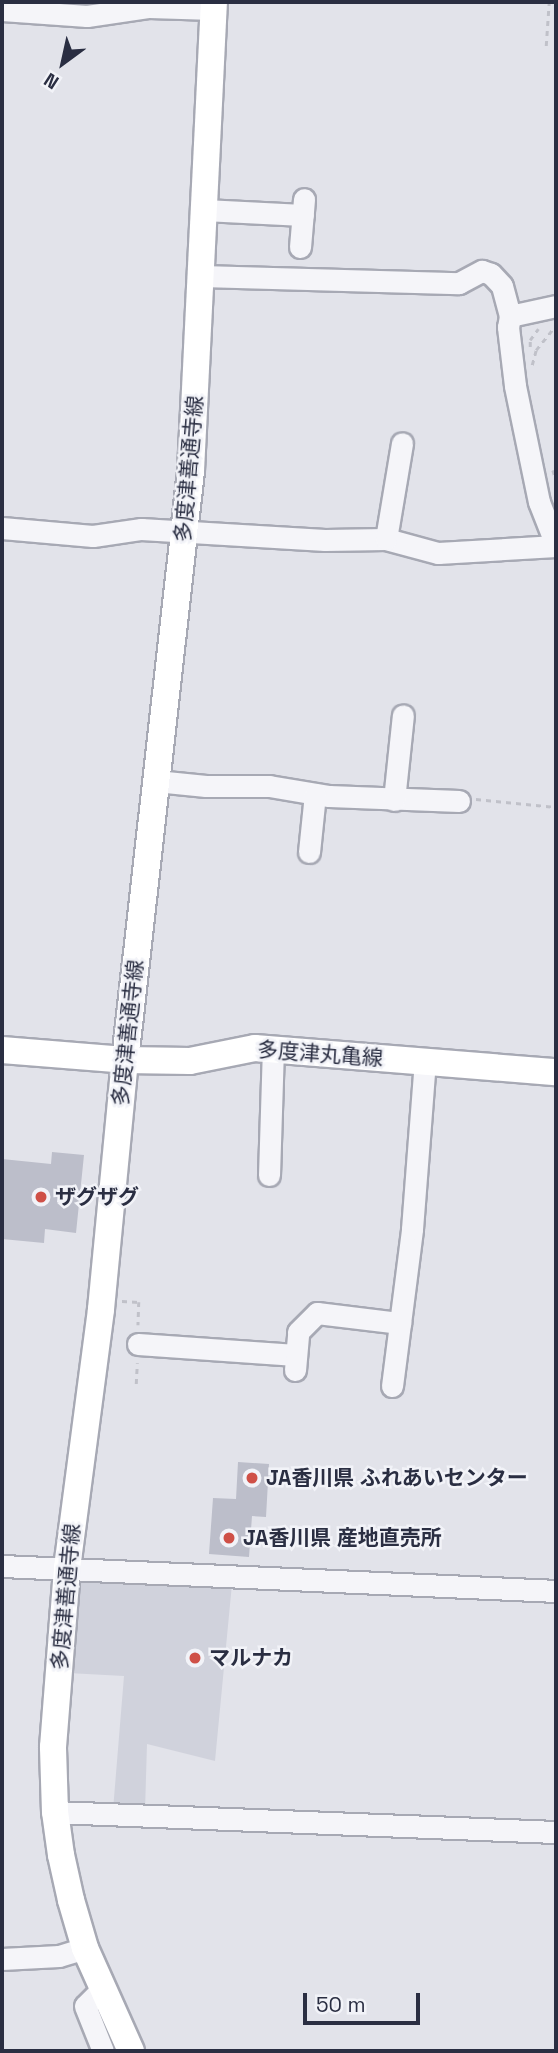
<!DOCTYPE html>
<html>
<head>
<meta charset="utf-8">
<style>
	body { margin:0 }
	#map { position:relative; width:558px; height:2053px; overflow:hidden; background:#e2e3ea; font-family:"Space Grotesk","Noto Sans JP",sans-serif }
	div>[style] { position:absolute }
	.built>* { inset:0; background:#d0d2dc }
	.building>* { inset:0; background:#bcbeca }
	.path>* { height:2.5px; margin-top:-1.25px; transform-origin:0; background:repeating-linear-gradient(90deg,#c0c1c9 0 5px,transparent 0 10px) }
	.roads { filter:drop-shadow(2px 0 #a7a9b4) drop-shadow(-2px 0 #a7a9b4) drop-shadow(0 2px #a7a9b4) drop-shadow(0 -2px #a7a9b4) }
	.minor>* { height:21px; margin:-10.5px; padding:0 10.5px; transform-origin:10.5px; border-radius:10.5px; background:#f5f5f9 }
	.major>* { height:26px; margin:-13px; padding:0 13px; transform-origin:13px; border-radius:13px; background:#fff }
	.dots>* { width:19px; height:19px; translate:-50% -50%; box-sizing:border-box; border:4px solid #f2f3f8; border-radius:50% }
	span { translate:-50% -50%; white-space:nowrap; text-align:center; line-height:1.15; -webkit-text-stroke:5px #f2f3f8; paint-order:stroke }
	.street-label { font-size:21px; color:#2a2e42 }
	.poi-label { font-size:21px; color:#2a2e42; font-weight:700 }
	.left { translate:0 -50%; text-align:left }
	.frame { position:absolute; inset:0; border:4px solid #2a2e42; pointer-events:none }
	.north { position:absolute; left:28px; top:28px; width:70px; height:70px; -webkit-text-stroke:5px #f2f3f8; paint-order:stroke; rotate:213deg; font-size:19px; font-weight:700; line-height:28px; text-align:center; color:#2a2e42 }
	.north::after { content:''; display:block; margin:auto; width:24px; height:32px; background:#2a2e42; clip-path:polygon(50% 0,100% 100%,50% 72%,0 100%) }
	.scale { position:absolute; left:303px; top:1993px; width:117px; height:32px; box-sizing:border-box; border:4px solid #2a2e42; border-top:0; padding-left:9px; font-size:21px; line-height:24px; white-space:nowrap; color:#2a2e42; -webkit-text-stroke:5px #f2f3f8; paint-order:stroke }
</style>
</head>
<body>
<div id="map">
	<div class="built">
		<div style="clip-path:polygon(80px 1575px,232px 1584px,215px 1761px,147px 1744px,145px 1811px,113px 1810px,124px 1676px,68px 1673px)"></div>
	</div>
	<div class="building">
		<div style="clip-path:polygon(52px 1152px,84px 1155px,76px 1233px,45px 1229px,44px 1243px,2px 1239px,2px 1159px,51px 1164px)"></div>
		<div style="clip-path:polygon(238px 1462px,269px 1464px,266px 1517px,252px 1516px,249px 1557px,209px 1554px,213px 1498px,236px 1499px)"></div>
	</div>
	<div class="path">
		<div style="left:546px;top:46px;width:44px;rotate:-86.1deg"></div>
		<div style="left:530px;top:347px;width:7px;rotate:-90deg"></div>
		<div style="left:530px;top:340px;width:14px;rotate:-54deg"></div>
		<div style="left:532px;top:365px;width:16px;rotate:-75deg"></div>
		<div style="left:536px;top:350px;width:32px;rotate:-51deg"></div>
		<div style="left:553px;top:470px;width:10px;rotate:73deg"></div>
		<div style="left:476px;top:799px;width:80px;rotate:5.7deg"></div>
		<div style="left:122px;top:1301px;width:17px;rotate:3deg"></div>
		<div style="left:139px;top:1302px;width:23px;rotate:92deg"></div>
		<div style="left:136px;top:1384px;width:21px;rotate:-87deg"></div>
	</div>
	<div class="roads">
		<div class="minor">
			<div style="left:2px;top:10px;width:85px;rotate:4deg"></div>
			<div style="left:87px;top:16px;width:63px;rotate:-8.3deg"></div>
			<div style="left:149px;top:7px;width:64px;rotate:1.8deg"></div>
			<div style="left:204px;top:210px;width:99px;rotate:2.9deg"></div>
			<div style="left:300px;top:247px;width:48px;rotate:-85.2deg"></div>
			<div style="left:201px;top:276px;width:258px;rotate:1.6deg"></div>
			<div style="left:459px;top:283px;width:26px;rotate:-28deg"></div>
			<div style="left:482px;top:271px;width:9px;rotate:18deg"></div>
			<div style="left:491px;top:274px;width:16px;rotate:47deg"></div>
			<div style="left:502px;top:286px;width:31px;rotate:75deg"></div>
			<div style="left:510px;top:316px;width:11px;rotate:100deg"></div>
			<div style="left:508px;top:327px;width:59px;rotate:83.2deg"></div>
			<div style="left:515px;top:386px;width:118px;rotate:78.3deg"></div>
			<div style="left:539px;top:502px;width:46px;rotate:68.4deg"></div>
			<div style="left:510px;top:316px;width:47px;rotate:-12.3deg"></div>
			<div style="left:2px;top:528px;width:91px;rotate:5deg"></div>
			<div style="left:93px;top:536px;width:49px;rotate:-8.3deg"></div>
			<div style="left:141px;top:529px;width:184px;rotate:3.4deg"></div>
			<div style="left:325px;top:540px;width:61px;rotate:-0.9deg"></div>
			<div style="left:386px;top:539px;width:54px;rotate:15.1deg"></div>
			<div style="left:438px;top:553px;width:118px;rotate:-3.4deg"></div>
			<div style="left:386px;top:539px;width:97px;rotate:-80.5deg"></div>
			<div style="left:156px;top:781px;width:50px;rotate:5.7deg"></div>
			<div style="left:206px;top:786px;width:63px"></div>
			<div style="left:269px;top:786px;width:61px;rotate:9.5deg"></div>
			<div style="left:329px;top:796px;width:130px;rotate:2.2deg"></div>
			<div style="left:394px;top:800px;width:85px;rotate:-84deg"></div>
			<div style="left:309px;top:852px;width:58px;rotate:-84.1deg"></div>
			<div style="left:269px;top:1175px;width:126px;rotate:-88.2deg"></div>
			<div style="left:138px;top:1344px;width:158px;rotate:4deg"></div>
			<div style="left:295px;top:1370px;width:38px;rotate:-85deg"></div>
			<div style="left:298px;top:1332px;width:27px;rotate:-45deg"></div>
			<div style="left:317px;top:1313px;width:84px;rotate:6.9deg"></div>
			<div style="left:392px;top:1386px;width:158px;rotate:-82.7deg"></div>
			<div style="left:412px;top:1229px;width:169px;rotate:-85.6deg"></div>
			<div style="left:2px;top:1566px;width:555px;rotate:2.58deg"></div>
			<div style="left:55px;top:1812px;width:501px;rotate:2.29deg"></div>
			<div style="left:2px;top:1959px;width:57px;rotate:-3deg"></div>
			<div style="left:59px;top:1956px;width:27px;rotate:-17deg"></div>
			<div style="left:103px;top:1988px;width:25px;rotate:135deg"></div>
			<div style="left:85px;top:2006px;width:48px;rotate:68.2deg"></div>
		</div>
		<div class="major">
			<div style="left:2px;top:1050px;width:123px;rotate:4.6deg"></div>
			<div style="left:125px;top:1060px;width:65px;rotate:0.9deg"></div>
			<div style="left:190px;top:1061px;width:66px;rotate:-11.3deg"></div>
			<div style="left:255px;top:1048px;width:302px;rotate:4.6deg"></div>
			<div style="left:131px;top:2051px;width:113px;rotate:-114.1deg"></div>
			<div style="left:85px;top:1948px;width:50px;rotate:-106.3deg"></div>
			<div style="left:71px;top:1900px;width:46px;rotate:-102.5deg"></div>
			<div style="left:61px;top:1855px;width:43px;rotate:-97.9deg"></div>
			<div style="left:55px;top:1812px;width:65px;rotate:-91.8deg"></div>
			<div style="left:53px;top:1747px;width:180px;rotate:-85.5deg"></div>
			<div style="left:67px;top:1568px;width:261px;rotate:-82.5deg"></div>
			<div style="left:101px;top:1309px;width:250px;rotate:-84.5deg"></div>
			<div style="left:125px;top:1060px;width:593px;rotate:-83.61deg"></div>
			<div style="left:191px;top:471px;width:470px;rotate:-87.2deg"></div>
		</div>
	</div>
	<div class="dots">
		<div style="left:41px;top:1197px;background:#cf5047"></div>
		<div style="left:252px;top:1478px;background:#cf5047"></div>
		<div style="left:229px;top:1538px;background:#cf5047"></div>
		<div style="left:195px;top:1658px;background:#cf5047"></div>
	</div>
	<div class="street-label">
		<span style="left:189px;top:469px;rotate:-85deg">多度津善通寺線</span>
		<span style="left:128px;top:1033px;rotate:-84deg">多度津善通寺線</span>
		<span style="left:320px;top:1054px;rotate:4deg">多度津丸亀線</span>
		<span style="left:66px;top:1597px;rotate:-85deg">多度津善通寺線</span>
	</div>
	<div class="poi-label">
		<span class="left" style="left:55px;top:1197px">ザグザグ</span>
		<span class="left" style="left:266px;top:1478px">JA香川県 ふれあいセンター</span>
		<span class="left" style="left:243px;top:1538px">JA香川県 産地直売所</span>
		<span class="left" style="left:209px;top:1658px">マルナカ</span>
	</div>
	<div class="frame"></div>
	<div class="north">N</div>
	<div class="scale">50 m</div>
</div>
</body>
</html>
